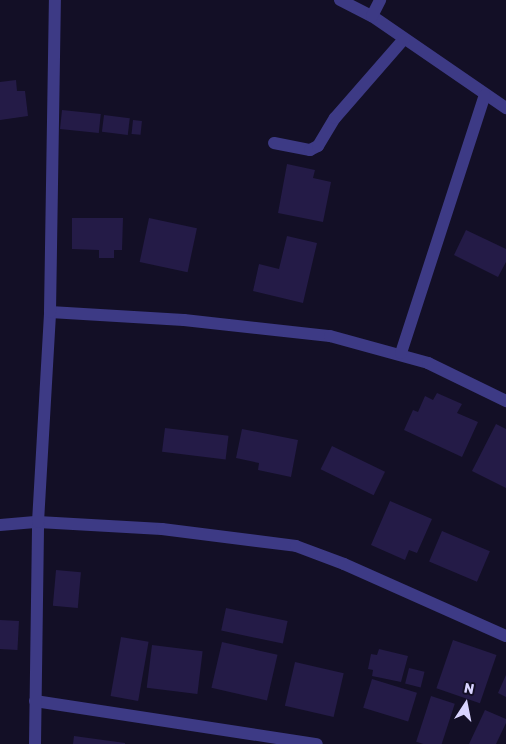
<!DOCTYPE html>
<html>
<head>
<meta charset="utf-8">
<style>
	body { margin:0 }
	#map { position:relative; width:506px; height:744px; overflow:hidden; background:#130f26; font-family:Rubik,sans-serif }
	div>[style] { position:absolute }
	.building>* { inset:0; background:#241b47; transform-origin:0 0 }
	.minor>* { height:12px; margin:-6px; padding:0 6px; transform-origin:6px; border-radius:6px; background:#3d3a85 }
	span { translate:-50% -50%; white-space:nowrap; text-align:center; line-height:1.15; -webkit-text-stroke:5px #130f26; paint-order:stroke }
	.north { position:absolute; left:441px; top:679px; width:50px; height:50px; -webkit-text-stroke:4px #130f26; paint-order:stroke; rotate:11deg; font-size:14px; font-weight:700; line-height:20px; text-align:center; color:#d9d4ff }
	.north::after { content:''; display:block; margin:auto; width:18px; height:22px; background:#d9d4ff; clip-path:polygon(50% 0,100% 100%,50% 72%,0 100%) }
</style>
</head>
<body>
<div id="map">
	<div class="building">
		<div style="clip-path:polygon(16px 80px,17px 91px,25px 91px,28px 116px,0 120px,0 82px)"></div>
		<div style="left:62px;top:110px;width:39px;height:19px;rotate:6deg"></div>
		<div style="left:104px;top:115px;width:26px;height:17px;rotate:7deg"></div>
		<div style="left:133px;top:120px;width:9px;height:14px;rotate:6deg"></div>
		<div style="clip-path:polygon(287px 164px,315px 170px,313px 178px,331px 182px,323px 222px,278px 213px)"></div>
		<div style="clip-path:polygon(72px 218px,123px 218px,122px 250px,114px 250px,114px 258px,99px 258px,99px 250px,72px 249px)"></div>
		<div style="left:149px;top:218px;width:49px;height:45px;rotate:12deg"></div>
		<div style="clip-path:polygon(466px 230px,506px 249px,506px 262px,498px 277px,454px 255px)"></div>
		<div style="clip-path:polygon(287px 236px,317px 243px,303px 303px,253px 291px,259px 264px,279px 269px)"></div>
		<div style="clip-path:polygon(437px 393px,462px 404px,457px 413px,478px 422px,462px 457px,404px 430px,413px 410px,418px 412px,425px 396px,433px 400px)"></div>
		<div style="clip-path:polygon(496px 424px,506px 429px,506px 488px,472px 471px)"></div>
		<div style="left:165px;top:428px;width:64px;height:24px;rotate:7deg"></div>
		<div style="clip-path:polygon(242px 429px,298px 440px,291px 477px,258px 470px,259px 463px,236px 458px)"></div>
		<div style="left:332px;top:446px;width:59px;height:26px;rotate:26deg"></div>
		<div style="clip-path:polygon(390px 501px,432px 519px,417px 553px,409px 550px,405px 560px,371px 545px)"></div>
		<div style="left:442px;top:531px;width:52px;height:33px;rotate:23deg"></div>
		<div style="left:56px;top:570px;width:25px;height:36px;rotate:5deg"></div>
		<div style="left:226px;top:608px;width:63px;height:23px;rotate:12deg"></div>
		<div style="left:0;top:620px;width:19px;height:29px;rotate:3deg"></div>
		<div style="left:121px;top:637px;width:28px;height:60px;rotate:10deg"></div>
		<div style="left:453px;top:640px;width:46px;height:51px;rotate:19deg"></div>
		<div style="left:222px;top:642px;width:57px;height:47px;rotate:13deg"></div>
		<div style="left:152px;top:645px;width:51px;height:43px;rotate:7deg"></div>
		<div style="clip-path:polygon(379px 649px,408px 656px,401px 682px,372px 676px,373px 670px,368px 669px,371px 654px,377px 655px)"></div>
		<div style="left:295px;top:662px;width:50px;height:45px;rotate:13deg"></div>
		<div style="left:409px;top:668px;width:16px;height:16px;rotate:14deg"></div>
		<div style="clip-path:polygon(506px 675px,506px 697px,498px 693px)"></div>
		<div style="left:372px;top:679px;width:47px;height:30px;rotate:17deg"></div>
		<div style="left:431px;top:696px;width:25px;height:48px;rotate:18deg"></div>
		<div style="clip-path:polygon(485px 710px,506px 719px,506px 723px,496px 744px,469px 744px)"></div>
		<div style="clip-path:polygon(74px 736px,125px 743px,125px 744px,73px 744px)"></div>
	</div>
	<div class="minor">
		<div style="left:340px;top:0;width:36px;rotate:27deg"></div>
		<div style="left:372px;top:16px;width:163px;rotate:34.5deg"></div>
		<div style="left:372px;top:16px;width:18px;rotate:-63deg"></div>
		<div style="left:274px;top:143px;width:37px;rotate:11deg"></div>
		<div style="left:310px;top:150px;width:9px;rotate:-27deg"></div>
		<div style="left:318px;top:146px;width:33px;rotate:-59deg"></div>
		<div style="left:335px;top:118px;width:105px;rotate:-48.9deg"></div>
		<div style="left:50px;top:312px;width:134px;rotate:3.4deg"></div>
		<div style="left:184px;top:320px;width:147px;rotate:6.3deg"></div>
		<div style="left:330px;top:336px;width:102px;rotate:15.4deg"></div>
		<div style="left:428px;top:363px;width:87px;rotate:26deg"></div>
		<div style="left:401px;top:353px;width:271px;rotate:-72deg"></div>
		<div style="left:0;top:525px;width:38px;rotate:-5deg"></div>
		<div style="left:38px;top:522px;width:124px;rotate:3.2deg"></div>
		<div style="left:162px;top:529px;width:135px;rotate:7.2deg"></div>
		<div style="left:296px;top:546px;width:51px;rotate:20.6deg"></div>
		<div style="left:344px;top:564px;width:177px;rotate:24deg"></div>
		<div style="left:35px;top:701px;width:285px;rotate:8.7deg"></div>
		<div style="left:35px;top:744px;width:222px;rotate:-89.2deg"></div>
		<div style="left:38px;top:522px;width:210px;rotate:-86.7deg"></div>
		<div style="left:50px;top:312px;width:312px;rotate:-89.1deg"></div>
	</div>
	<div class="north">N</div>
</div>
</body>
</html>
